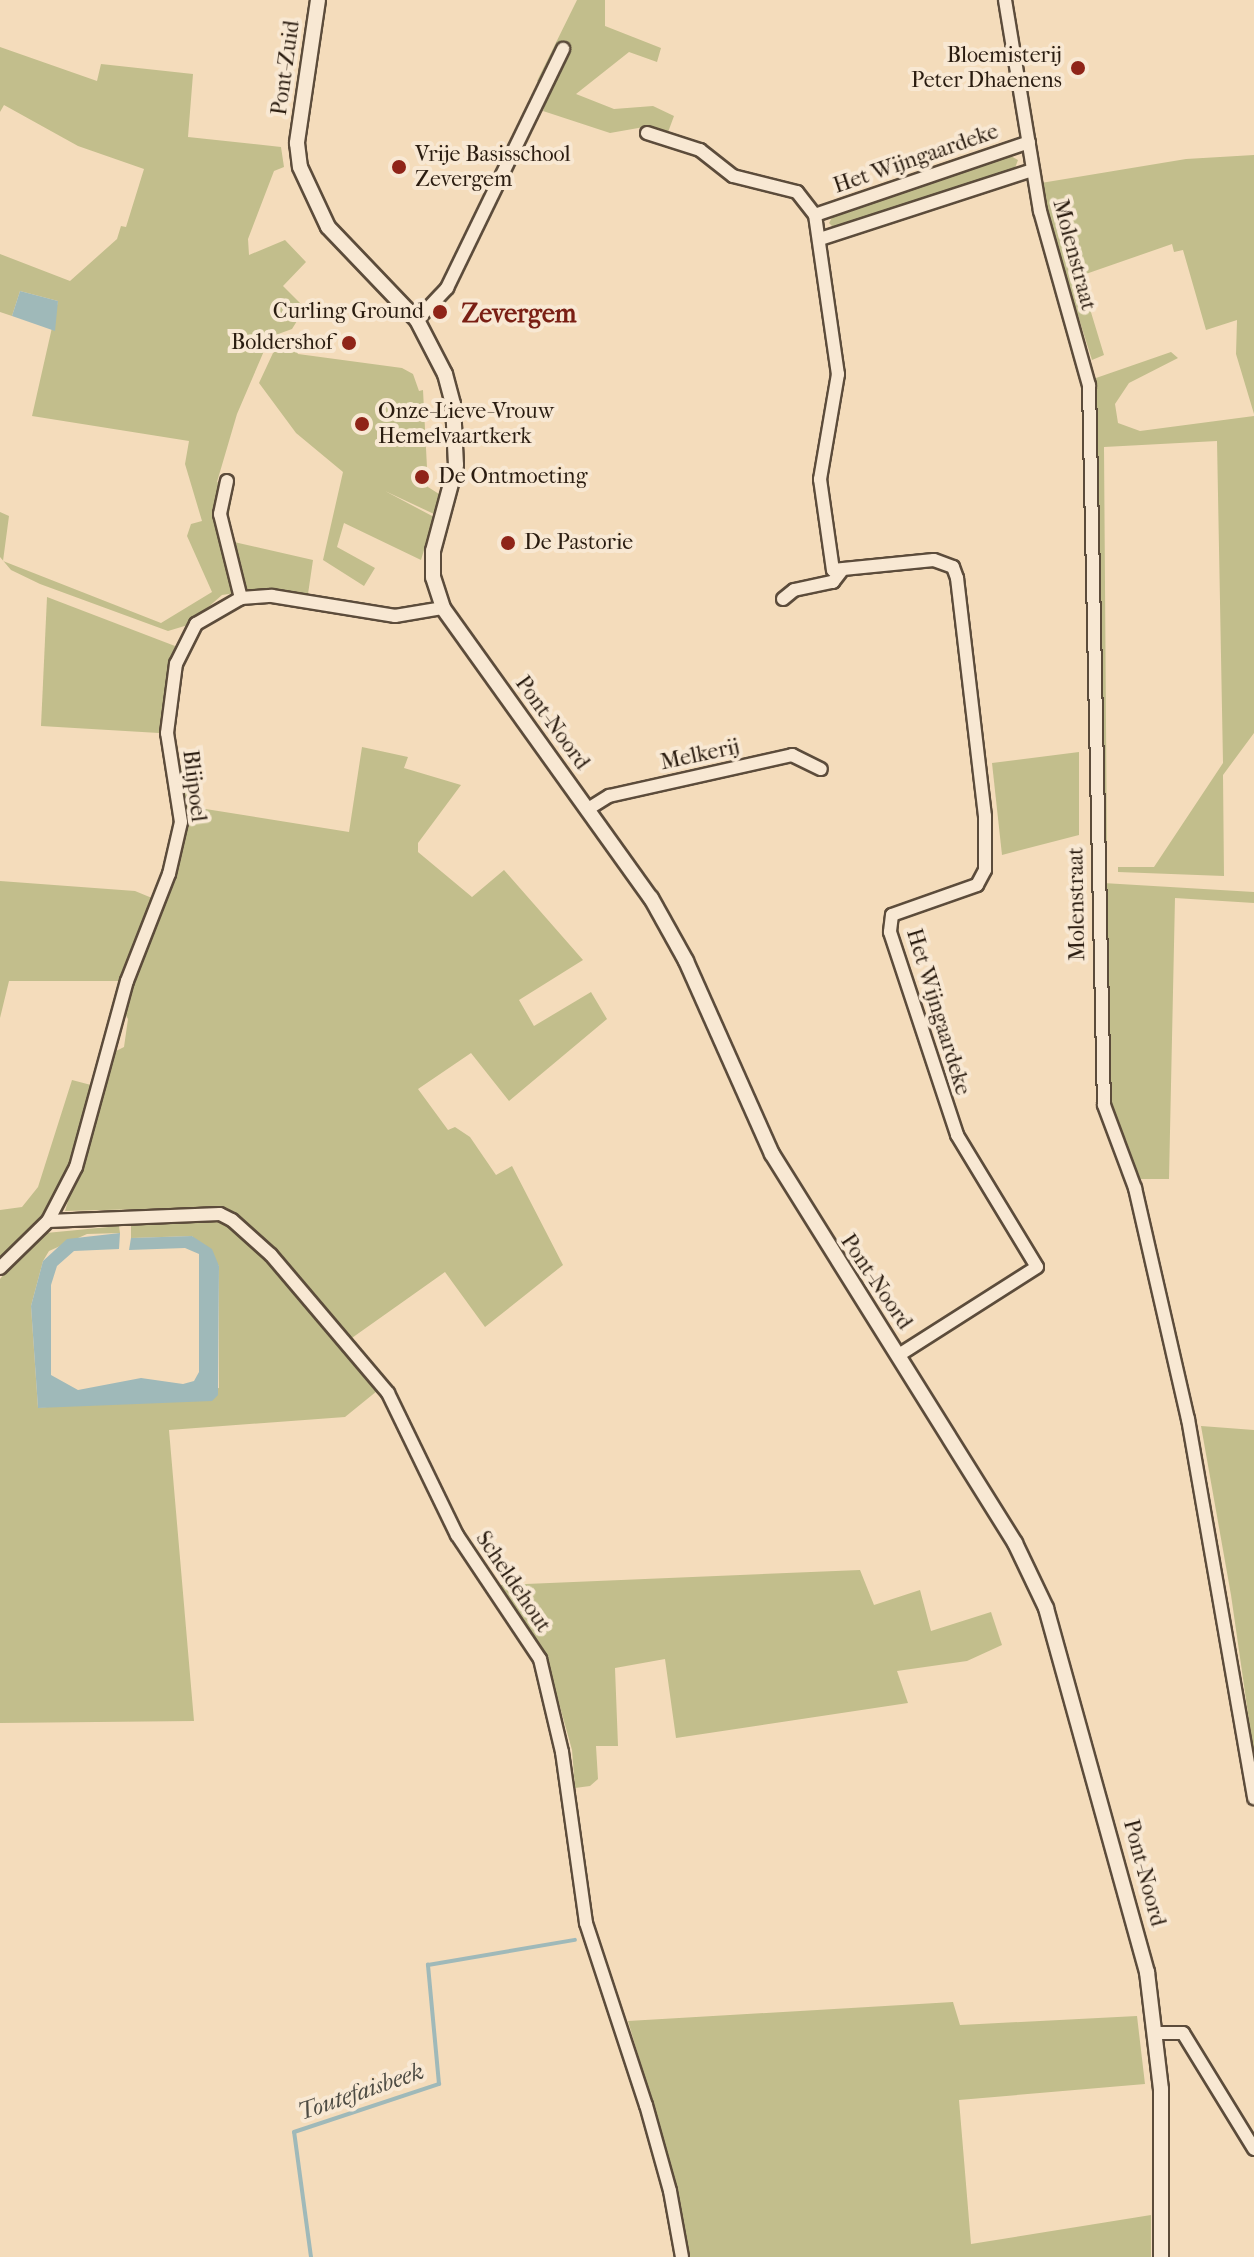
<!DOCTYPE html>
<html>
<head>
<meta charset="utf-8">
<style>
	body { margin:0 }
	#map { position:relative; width:1254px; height:2257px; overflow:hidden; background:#f4dcbb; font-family:"IM FELL French Canon",serif }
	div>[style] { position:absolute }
	.green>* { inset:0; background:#c2be8c }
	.water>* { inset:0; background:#9fb9b9 }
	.stream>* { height:4px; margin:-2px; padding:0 2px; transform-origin:2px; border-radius:2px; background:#9fb9b9 }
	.roads { filter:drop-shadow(2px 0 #5c4c3b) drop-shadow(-2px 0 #5c4c3b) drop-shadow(0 2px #5c4c3b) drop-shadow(0 -2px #5c4c3b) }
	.minor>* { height:12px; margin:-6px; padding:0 6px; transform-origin:6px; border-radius:6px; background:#f8e8d3 }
	.tertiary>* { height:14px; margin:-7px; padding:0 7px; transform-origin:7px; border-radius:7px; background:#f8e8d3 }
	.dots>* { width:22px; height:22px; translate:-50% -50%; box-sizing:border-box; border:4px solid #f8e8d3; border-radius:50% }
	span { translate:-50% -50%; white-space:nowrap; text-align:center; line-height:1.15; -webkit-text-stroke:8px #f8e8d3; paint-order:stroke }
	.poi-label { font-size:22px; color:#2a1c10 }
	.right { translate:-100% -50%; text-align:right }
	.left { translate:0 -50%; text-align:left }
	.street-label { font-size:22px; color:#2a1c10 }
	.water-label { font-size:24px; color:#4d4b43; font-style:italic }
	.quarter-label { font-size:26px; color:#7a1f14; font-weight:700 }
</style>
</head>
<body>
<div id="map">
	<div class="green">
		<div style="clip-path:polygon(577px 0,605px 0,605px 26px,661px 48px,657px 62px,629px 52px,576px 94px,614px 109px,653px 106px,674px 116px,667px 135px,644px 127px,610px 133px,543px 111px,551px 88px,537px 81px)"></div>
		<div style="clip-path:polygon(0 47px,97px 81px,101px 64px,193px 74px,188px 137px,281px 147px,284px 167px,274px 171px,248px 239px,249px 255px,285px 240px,306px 262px,283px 286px,305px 308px,292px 329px,270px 337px,237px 414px,217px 482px,233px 488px,228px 520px,234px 542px,313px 560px,308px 594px,270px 588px,222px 595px,188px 625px,168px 631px,40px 584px,11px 570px,0 557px,0 512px,9px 516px,3px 561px,161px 623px,212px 592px,187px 536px,191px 524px,202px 521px,185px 464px,189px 441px,32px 416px,58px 301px,20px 291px,12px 316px,0 312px,0 254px,70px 281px,117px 239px,121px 226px,126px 227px,144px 169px,78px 146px,4px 105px,0 112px)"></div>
		<div style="clip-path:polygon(1009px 155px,1018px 160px,1015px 168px,834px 228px,829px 223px,834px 214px)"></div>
		<div style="clip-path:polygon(1254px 155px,1254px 414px,1236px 354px,1237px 320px,1206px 330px,1183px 250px,1174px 252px,1172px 244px,1080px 276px,1104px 355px,1092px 360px,1046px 214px,1041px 183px,1186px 159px)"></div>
		<div style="clip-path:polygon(291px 341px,298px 354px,402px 368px,413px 374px,419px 391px,423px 390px,428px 487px,439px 494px,434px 514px,385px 491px,434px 517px,421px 560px,344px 523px,337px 547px,375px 568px,364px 586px,323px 560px,343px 472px,296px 433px,259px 383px,273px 353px)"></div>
		<div style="clip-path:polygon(1171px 352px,1178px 358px,1129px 383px,1115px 404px,1118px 423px,1140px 431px,1254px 416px,1254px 733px,1223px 775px,1224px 876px,1118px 872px,1118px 867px,1154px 867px,1223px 763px,1217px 441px,1104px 447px,1107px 859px,1100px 855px,1096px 378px)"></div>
		<div style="clip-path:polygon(47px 597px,175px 646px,159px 733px,41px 726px)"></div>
		<div style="clip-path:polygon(362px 747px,408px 757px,404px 768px,461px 785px,418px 843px,418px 852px,472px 897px,504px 870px,583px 960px,519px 1000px,534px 1026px,591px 992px,607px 1019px,509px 1101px,471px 1053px,418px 1089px,448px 1130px,455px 1127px,470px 1137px,496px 1175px,512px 1166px,563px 1265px,485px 1327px,445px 1272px,349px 1340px,275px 1250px,220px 1207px,65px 1211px,112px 1053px,124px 1047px,128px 1019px,123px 1010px,184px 841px,177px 769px,189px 766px,193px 807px,349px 832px)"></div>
		<div style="clip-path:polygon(1079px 752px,1079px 835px,1002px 855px,992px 763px)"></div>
		<div style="clip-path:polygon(0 881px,135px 891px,152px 898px,121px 981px,9px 981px,0 1018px)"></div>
		<div style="clip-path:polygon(1103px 883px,1254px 892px,1254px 903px,1175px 898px,1169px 1179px,1137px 1179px,1108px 1120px)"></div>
		<div style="clip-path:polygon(72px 1080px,91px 1085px,72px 1160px,50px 1207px,0 1258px,0 1210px,22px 1207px,38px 1187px)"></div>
		<div style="clip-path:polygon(220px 1219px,244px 1232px,377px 1391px,345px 1417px,169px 1430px,194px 1721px,0 1723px,0 1279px,29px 1243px,46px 1233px,119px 1226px,120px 1233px,87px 1234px,49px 1251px,43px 1261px,31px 1306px,38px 1408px,219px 1388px,219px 1266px,192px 1236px,131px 1238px,131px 1224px)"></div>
		<div style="clip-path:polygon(1201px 1426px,1254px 1430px,1254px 1755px,1231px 1595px)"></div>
		<div style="clip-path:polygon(860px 1570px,874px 1605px,920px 1590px,931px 1631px,991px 1612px,1002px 1645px,967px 1661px,897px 1671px,908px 1703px,676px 1738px,665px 1659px,615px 1668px,618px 1746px,596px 1746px,598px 1779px,590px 1786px,575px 1788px,572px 1750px,547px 1660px,500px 1585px)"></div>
		<div style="clip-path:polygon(953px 2002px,960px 2025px,1137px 2016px,1145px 2084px,959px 2100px,971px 2244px,1151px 2215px,1151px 2257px,690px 2257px,678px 2190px,628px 2021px)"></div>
	</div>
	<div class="water">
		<div style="clip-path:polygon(20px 291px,58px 301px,55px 331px,12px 316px)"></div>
		<div style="clip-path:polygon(120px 1233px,119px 1249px,74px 1251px,57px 1266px,51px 1285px,51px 1375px,78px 1390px,141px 1378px,183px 1384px,194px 1381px,199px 1372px,199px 1254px,185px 1248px,129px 1250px,131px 1238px,192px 1236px,212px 1249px,219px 1266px,218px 1395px,212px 1401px,38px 1408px,31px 1306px,43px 1261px,67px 1239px)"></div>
	</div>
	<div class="stream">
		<div style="left:311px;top:2257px;width:126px;rotate:-97.7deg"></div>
		<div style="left:294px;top:2132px;width:153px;rotate:-18.3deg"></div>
		<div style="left:439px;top:2084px;width:120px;rotate:-95.3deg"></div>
		<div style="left:428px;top:1965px;width:149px;rotate:-9.7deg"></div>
	</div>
	<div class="roads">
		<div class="minor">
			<div style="left:1005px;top:0;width:214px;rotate:80.6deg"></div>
			<div style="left:1040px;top:211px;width:181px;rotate:74.3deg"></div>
			<div style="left:1089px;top:385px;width:720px;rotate:88.81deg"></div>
			<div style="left:1104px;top:1105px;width:89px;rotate:69.5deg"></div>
			<div style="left:1135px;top:1188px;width:237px;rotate:77.1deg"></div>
			<div style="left:1188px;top:1419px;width:385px;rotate:80.1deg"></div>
			<div style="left:647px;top:133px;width:56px;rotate:17.8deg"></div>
			<div style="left:700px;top:150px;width:42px;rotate:38.2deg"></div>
			<div style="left:733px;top:176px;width:66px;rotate:14deg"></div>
			<div style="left:797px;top:192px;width:29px;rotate:52deg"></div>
			<div style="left:815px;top:215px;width:161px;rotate:81.8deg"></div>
			<div style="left:838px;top:374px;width:107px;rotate:99.7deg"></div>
			<div style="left:820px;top:479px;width:92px;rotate:81.9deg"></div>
			<div style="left:833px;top:570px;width:101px;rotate:-5.7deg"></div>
			<div style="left:934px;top:560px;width:20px;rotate:20deg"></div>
			<div style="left:953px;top:567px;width:12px;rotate:70deg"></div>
			<div style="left:957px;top:578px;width:240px;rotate:83.3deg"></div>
			<div style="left:985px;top:816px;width:54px;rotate:90deg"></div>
			<div style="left:985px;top:870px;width:17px;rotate:118deg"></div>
			<div style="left:977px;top:885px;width:90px;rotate:160.6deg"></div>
			<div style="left:892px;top:915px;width:17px;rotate:97deg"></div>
			<div style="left:890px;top:932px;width:214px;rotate:71.7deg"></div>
			<div style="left:957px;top:1135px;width:154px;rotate:58.8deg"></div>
			<div style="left:1037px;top:1267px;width:164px;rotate:147.5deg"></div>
			<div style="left:815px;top:215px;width:226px;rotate:-18.8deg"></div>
			<div style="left:820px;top:239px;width:223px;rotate:-18deg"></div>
			<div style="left:417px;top:320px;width:44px;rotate:-46.8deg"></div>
			<div style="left:447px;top:288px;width:266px;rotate:-64.1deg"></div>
			<div style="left:227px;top:481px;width:34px;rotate:102deg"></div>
			<div style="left:220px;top:514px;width:87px;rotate:76deg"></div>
			<div style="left:783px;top:599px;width:14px;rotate:-39deg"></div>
			<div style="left:794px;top:590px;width:40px;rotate:-12deg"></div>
			<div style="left:833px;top:582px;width:15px;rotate:-53deg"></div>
			<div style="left:588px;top:809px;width:25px;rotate:-32deg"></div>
			<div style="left:609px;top:796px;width:188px;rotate:-12.6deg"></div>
			<div style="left:792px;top:755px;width:32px;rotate:26deg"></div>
			<div style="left:48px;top:1221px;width:172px;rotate:-2.3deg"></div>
			<div style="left:220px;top:1214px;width:13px;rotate:27deg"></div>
			<div style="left:232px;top:1220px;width:52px;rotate:41.9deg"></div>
			<div style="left:271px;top:1255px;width:181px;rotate:49.7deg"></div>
			<div style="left:388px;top:1393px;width:158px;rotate:64.1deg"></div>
			<div style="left:457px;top:1535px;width:149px;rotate:56.2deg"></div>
			<div style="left:540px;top:1659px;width:96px;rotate:76.7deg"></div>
			<div style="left:562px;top:1752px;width:173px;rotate:82deg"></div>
			<div style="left:586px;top:1923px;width:192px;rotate:71.8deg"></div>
			<div style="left:646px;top:2105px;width:89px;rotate:74.4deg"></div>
			<div style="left:670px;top:2191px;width:67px;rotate:79.7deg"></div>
			<div style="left:0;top:1268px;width:67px;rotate:-44.4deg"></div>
			<div style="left:48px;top:1221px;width:61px;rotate:-62.6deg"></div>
			<div style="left:76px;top:1167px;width:193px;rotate:-74.7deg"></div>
			<div style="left:127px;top:981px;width:115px;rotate:-68.6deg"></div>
			<div style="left:169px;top:874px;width:53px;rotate:-77deg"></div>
			<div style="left:181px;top:822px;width:90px;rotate:-98.9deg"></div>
			<div style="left:167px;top:733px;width:70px;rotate:-82.6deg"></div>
			<div style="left:176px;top:664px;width:45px;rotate:-63.4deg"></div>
			<div style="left:196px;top:624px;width:52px;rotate:-30deg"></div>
			<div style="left:241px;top:598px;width:31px;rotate:-4deg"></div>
			<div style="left:272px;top:596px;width:125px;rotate:9.2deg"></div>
			<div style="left:395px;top:616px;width:49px;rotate:-9.5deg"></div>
			<div style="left:1156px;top:2033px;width:27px"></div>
			<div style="left:1183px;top:2033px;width:136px;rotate:58.5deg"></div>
		</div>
		<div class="tertiary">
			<div style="left:318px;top:0;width:145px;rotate:98.4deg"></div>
			<div style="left:297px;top:143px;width:24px;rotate:83deg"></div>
			<div style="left:300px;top:167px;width:66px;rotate:65deg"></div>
			<div style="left:328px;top:227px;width:129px;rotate:46.3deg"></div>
			<div style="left:417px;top:320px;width:61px;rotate:62.6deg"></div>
			<div style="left:445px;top:374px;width:31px;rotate:75deg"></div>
			<div style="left:453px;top:404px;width:61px;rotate:87.2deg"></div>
			<div style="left:456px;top:465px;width:89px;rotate:105deg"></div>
			<div style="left:433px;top:551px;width:26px;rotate:90deg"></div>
			<div style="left:433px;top:577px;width:33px;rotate:72deg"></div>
			<div style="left:443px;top:608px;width:357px;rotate:54.4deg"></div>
			<div style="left:651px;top:898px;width:72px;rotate:60.9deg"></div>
			<div style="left:686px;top:961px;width:211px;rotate:66deg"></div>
			<div style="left:772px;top:1154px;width:459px;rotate:58deg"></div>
			<div style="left:1015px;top:1543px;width:72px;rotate:64.5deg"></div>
			<div style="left:1046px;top:1608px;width:378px;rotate:74.5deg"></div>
			<div style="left:1147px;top:1972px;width:118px;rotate:83.2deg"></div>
			<div style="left:1161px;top:2089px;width:168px;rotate:90deg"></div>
		</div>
	</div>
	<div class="dots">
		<div style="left:1078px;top:68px;background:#8f2418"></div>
		<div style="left:399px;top:167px;background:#8f2418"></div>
		<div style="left:440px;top:312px;background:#8f2418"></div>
		<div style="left:349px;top:343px;background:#8f2418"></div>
		<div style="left:362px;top:424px;background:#8f2418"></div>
		<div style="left:422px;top:477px;background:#8f2418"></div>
		<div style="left:508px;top:543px;background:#8f2418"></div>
	</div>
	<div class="poi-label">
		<span class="right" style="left:1062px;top:68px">Bloemisterij<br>Peter Dhaenens</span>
		<span class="left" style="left:415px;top:167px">Vrije Basisschool<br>Zevergem</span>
		<span class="right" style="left:424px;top:312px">Curling Ground</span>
		<span class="right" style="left:333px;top:343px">Boldershof</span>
		<span class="left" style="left:378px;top:424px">Onze-Lieve-Vrouw<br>Hemelvaartkerk</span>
		<span class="left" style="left:438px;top:477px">De Ontmoeting</span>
		<span class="left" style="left:524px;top:543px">De Pastorie</span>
	</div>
	<div class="street-label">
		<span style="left:286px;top:68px;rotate:-82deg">Pont-Zuid</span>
		<span style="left:916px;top:159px;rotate:-19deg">Het Wijngaardeke</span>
		<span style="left:1074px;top:255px;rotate:75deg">Molenstraat</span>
		<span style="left:552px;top:723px;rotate:54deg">Pont-Noord</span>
		<span style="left:700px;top:755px;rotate:-12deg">Melkerij</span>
		<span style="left:194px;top:786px;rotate:83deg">Blijpoel</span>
		<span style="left:1077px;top:904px;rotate:-91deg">Molenstraat</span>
		<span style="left:938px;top:1012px;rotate:73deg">Het Wijngaardeke</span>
		<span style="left:876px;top:1282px;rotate:56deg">Pont-Noord</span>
		<span style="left:513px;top:1582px;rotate:56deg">Scheldehout</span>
		<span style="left:1144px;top:1873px;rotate:75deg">Pont-Noord</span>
	</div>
	<div class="water-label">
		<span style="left:361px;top:2092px;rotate:-19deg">Toutefaisbeek</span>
	</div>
	<div class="quarter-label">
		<span style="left:519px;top:314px">Zevergem</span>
	</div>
</div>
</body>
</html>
